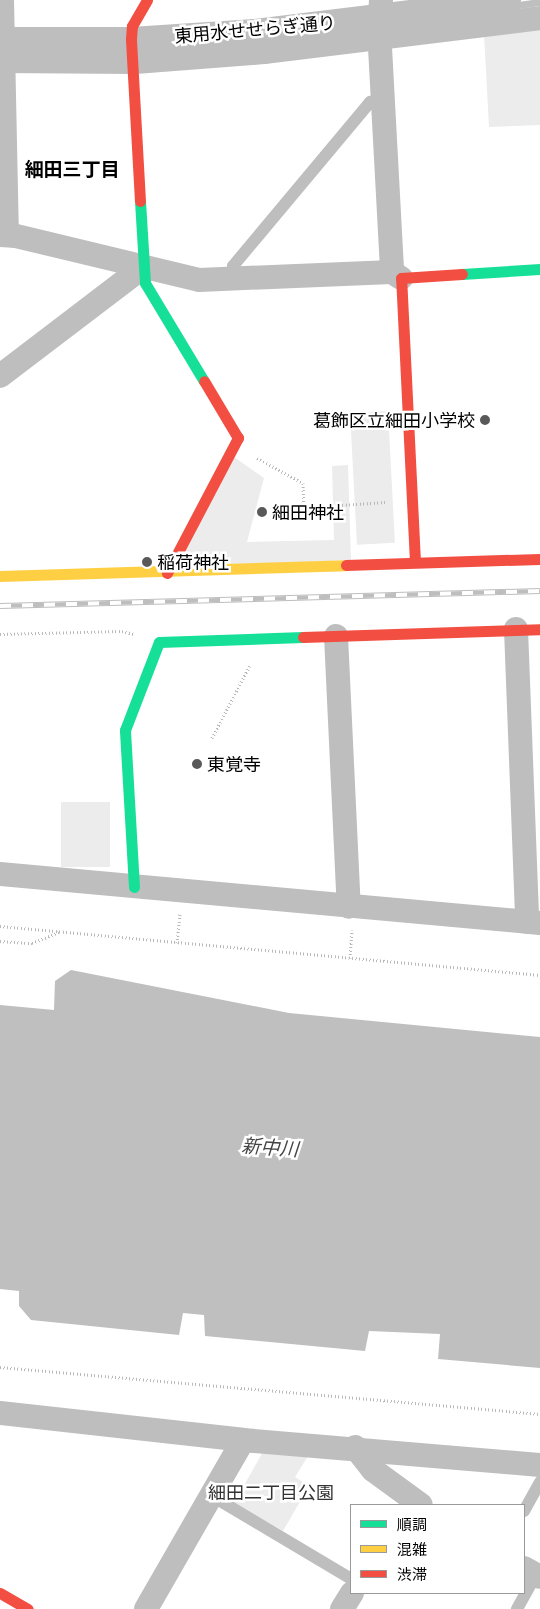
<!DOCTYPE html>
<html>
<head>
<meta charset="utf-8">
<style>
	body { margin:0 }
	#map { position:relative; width:540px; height:1609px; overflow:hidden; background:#fff; font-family:"Exo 2","Noto Sans JP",sans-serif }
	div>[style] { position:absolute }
	.green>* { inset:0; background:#ececec; transform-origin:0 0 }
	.water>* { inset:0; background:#bfbfbf }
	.stream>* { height:7px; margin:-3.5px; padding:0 3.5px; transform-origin:3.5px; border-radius:3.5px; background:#bfbfbf }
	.path>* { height:3px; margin-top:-1.5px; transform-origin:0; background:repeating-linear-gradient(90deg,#b9b9b9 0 1px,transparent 0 3.5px) }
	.lane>* { height:12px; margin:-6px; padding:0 6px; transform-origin:6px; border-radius:6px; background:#bebebe }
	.street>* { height:24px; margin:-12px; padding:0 12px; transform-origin:12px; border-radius:12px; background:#bebebe }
	.fast>* { height:11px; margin:-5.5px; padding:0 5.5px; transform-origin:5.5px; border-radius:5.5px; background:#16e098 }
	.slow>* { height:11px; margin:-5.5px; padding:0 5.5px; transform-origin:5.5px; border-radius:5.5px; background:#ffcf43 }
	.jam>* { height:11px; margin:-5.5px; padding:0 5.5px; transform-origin:5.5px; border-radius:5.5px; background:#f24e42 }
	.rail>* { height:5.5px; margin-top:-2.75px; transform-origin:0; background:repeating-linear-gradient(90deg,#fff 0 11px,#bebebe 0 22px); box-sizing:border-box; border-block:1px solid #bebebe }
	.dots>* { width:14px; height:14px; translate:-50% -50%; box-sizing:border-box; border:2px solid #fff; border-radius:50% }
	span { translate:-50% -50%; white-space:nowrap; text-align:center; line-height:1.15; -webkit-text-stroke:5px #fff; paint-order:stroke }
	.street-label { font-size:18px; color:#000 }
	.poi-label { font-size:18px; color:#000 }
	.right { translate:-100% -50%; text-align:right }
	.left { translate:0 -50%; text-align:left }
	.park-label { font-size:18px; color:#333 }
	.neighbourhood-label { font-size:19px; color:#000; font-weight:700 }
	.water-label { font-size:19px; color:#444; font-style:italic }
	.legend { position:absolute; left:350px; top:1504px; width:175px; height:90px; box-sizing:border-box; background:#fff; border:1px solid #999; margin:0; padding:6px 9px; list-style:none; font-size:15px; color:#000 }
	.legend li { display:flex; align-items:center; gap:10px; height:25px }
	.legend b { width:25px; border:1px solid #999 }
</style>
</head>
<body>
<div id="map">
	<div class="green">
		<div style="clip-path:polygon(540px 27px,540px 125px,489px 127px,484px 34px)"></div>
		<div style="left:388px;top:411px;width:132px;height:38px;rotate:87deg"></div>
		<div style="clip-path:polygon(234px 457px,264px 478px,247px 542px,334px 540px,332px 466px,348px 465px,351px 560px,174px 568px)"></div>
		<div style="left:110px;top:802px;width:65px;height:49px;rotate:90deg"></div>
		<div style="clip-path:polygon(264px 1450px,310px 1453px,295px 1477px,309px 1486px,283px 1531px,234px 1503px)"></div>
	</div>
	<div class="water">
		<div style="clip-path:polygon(71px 970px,289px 1013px,540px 1037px,540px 1368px,438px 1359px,440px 1334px,369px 1331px,365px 1351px,205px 1336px,204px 1315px,183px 1313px,179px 1335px,31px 1320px,19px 1306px,19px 1291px,0 1289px,0 1005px,54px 1010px,55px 981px)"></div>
	</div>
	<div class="stream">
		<div style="left:511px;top:6px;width:29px;rotate:-8deg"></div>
	</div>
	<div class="path">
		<div style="left:257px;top:458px;width:52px;rotate:28.5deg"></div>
		<div style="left:303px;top:483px;width:24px;rotate:88deg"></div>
		<div style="left:283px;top:509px;width:103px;rotate:-3.9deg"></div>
		<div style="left:0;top:634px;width:122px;rotate:-1.4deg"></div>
		<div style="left:122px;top:631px;width:13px;rotate:13deg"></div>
		<div style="left:212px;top:738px;width:82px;rotate:-62.5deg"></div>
		<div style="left:0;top:926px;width:542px;rotate:5.18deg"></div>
		<div style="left:0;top:941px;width:32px;rotate:4deg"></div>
		<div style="left:32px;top:943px;width:29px;rotate:-22deg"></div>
		<div style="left:177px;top:943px;width:31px;rotate:-84deg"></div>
		<div style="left:350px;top:958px;width:28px;rotate:-86deg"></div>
		<div style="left:0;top:1367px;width:542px;rotate:4.97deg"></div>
	</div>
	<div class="lane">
		<div style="left:233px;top:280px;width:14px;rotate:-90deg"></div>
		<div style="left:233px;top:266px;width:214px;rotate:-50.1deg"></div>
		<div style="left:370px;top:102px;width:14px;rotate:-12deg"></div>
		<div style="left:212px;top:1496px;width:162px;rotate:30.8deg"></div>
		<div style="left:524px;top:1511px;width:33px;rotate:-61deg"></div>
		<div style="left:517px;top:1609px;width:39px;rotate:-61deg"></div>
	</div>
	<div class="street">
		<div style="left:2px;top:0;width:235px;rotate:88.8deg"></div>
		<div style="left:381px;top:0;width:29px;rotate:94deg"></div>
		<div style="left:379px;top:29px;width:243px;rotate:86.9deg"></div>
		<div style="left:392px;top:272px;width:11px;rotate:34deg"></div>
		<div style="left:0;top:39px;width:131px"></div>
		<div style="left:131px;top:39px;width:124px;rotate:-3.7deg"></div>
		<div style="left:255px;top:31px;width:256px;rotate:-7deg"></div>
		<div style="left:0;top:61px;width:135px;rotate:0.4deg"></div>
		<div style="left:135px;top:62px;width:129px;rotate:-4.4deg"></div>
		<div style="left:264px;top:52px;width:278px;rotate:-7deg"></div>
		<div style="left:0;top:235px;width:16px;rotate:4deg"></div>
		<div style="left:16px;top:236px;width:188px;rotate:13.5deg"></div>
		<div style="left:199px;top:280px;width:193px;rotate:-2.4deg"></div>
		<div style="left:0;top:376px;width:178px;rotate:-37.3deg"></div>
		<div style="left:516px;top:629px;width:293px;rotate:87.8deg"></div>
		<div style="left:336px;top:636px;width:271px;rotate:87.3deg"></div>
		<div style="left:0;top:874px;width:542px;rotate:5.18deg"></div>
		<div style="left:0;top:1413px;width:244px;rotate:6.3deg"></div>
		<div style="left:243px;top:1440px;width:298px;rotate:4.8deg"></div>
		<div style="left:355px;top:1447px;width:29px;rotate:52deg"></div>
		<div style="left:373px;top:1470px;width:59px;rotate:36.1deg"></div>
		<div style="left:524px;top:1568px;width:18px;rotate:29deg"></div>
		<div style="left:146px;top:1609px;width:195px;rotate:-60.1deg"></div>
		<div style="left:342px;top:1609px;width:19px;rotate:-58deg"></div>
	</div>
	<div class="fast">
		<div style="left:140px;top:201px;width:82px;rotate:86.5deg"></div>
		<div style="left:145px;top:283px;width:114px;rotate:59deg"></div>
		<div style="left:462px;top:274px;width:78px;rotate:-3.7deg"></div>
		<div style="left:134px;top:887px;width:157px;rotate:-93.3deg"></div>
		<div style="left:125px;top:730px;width:94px;rotate:-68.9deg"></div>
		<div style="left:159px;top:642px;width:144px;rotate:-2deg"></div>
	</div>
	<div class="slow">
		<div style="left:0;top:576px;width:346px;rotate:-1.8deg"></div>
	</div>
	<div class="jam">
		<div style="left:140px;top:201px;width:162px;rotate:-93.2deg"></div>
		<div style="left:131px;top:39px;width:13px;rotate:-86deg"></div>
		<div style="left:132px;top:26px;width:30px;rotate:-60deg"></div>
		<div style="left:415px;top:562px;width:284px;rotate:-92.8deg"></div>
		<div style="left:401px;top:278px;width:61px;rotate:-3.8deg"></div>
		<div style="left:346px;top:565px;width:194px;rotate:-1.8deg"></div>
		<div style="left:167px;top:573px;width:153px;rotate:-62.3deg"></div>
		<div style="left:238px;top:438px;width:66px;rotate:-120.8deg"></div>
		<div style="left:303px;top:637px;width:237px;rotate:-1.9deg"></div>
		<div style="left:0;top:1593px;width:32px;rotate:30deg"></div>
	</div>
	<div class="rail">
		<div style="left:0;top:606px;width:540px;rotate:-1.59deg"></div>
	</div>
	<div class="dots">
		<div style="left:485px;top:420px;background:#595959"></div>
		<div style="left:262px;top:512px;background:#595959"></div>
		<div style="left:147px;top:562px;background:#595959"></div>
		<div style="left:197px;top:764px;background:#595959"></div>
	</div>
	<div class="street-label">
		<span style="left:255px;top:29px;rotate:-5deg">東用水せせらぎ通り</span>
	</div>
	<div class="poi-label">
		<span class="right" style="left:475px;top:420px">葛飾区立細田小学校</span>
		<span class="left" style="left:272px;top:512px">細田神社</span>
		<span class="left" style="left:157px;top:562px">稲荷神社</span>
		<span class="left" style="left:207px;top:764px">東覚寺</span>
	</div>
	<div class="park-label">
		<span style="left:271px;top:1492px">細田二丁目公園</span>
	</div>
	<div class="neighbourhood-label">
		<span style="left:72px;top:169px">細田三丁目</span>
	</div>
	<div class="water-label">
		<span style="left:270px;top:1147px;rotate:4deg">新中川</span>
	</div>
	<ul class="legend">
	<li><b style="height:6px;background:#16e098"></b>順調</li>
	<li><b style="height:6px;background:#ffcf43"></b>混雑</li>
	<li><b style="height:6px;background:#f24e42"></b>渋滞</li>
	</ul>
</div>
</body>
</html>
